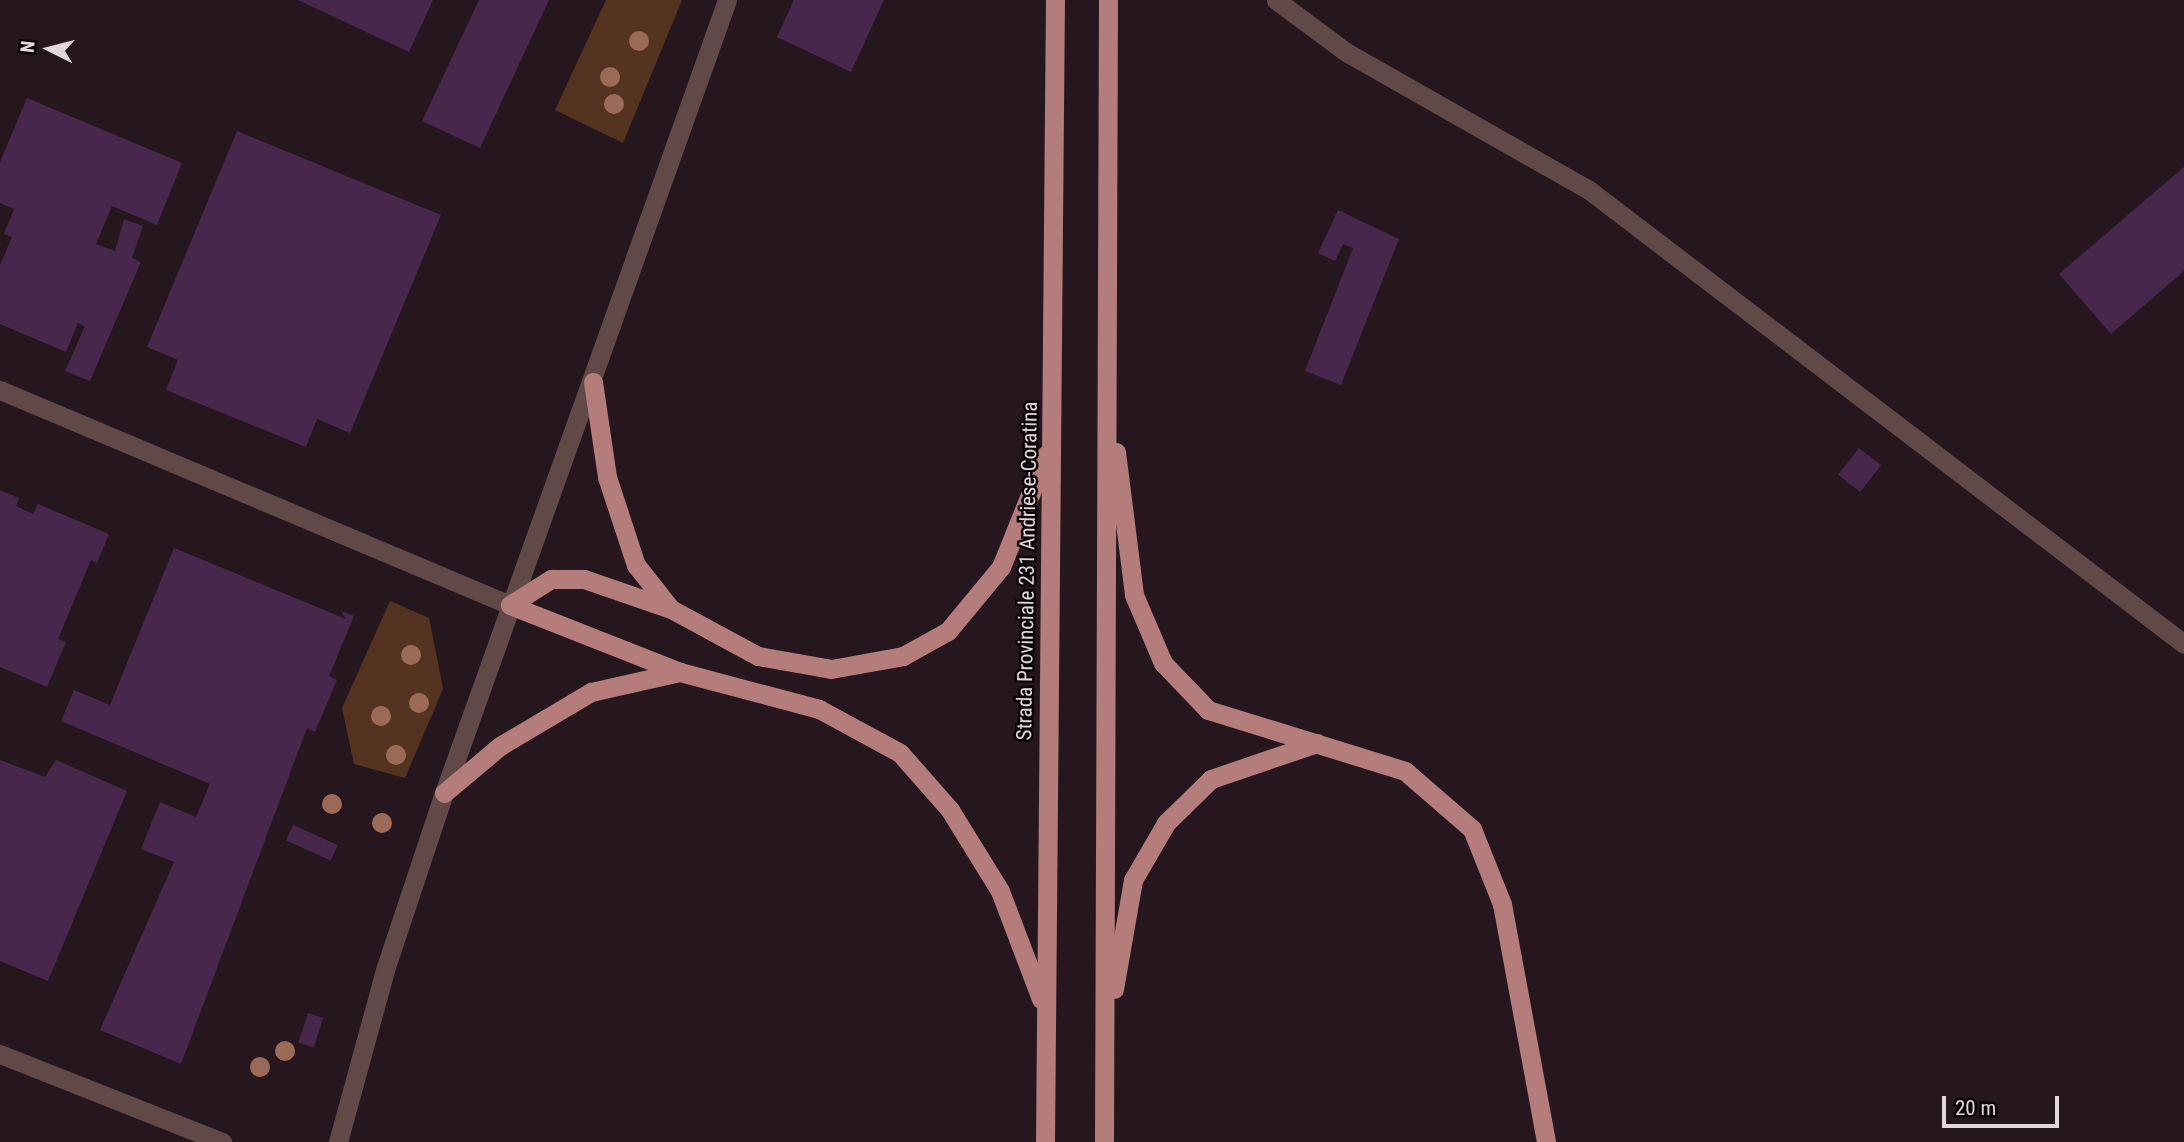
<!DOCTYPE html>
<html>
<head>
<meta charset="utf-8">
<style>
	body { margin:0 }
	#map { position:relative; width:2184px; height:1142px; overflow:hidden; background:#26171e; font-family:"Roboto Condensed",sans-serif }
	div>[style] { position:absolute }
	.green>* { inset:0; background:#553321 }
	.building>* { inset:0; background:#47274b; transform-origin:0 0 }
	.minor>* { height:19px; margin:-9.5px; padding:0 9.5px; transform-origin:9.5px; border-radius:9.5px; background:#614948 }
	.tertiary>* { height:19px; margin:-9.5px; padding:0 9.5px; transform-origin:9.5px; border-radius:9.5px; background:#614948 }
	.trunk>* { height:19px; margin:-9.5px; padding:0 9.5px; transform-origin:9.5px; border-radius:9.5px; background:#b47d7c }
	.trees>* { width:20px; height:20px; margin:-10px; border-radius:50%; background:#9b6b58 }
	span { translate:-50% -50%; white-space:nowrap; text-align:center; line-height:1.15; -webkit-text-stroke:5px #0b0507; paint-order:stroke }
	.street-label { font-size:21px; color:#e2d7db }
	.north { position:absolute; left:14px; top:14px; width:70px; height:70px; -webkit-text-stroke:5px #0b0507; paint-order:stroke; rotate:276deg; font-size:19px; font-weight:700; line-height:28px; text-align:center; color:#e2d7db }
	.north::after { content:''; display:block; margin:auto; width:24px; height:32px; background:#e2d7db; clip-path:polygon(50% 0,100% 100%,50% 72%,0 100%) }
	.scale { position:absolute; left:1942px; top:1096px; width:117px; height:32px; box-sizing:border-box; border:4px solid #e2d7db; border-top:0; padding-left:9px; font-size:21px; line-height:24px; white-space:nowrap; color:#e2d7db; -webkit-text-stroke:5px #0b0507; paint-order:stroke }
</style>
</head>
<body>
<div id="map">
	<div class="green">
		<div style="clip-path:polygon(606px 0,682px 0,623px 143px,555px 110px)"></div>
		<div style="clip-path:polygon(390px 601px,429px 618px,443px 689px,405px 778px,354px 764px,342px 708px)"></div>
	</div>
	<div class="building">
		<div style="clip-path:polygon(298px 0,433px 0,409px 52px)"></div>
		<div style="clip-path:polygon(479px 0,549px 0,480px 148px,422px 121px)"></div>
		<div style="clip-path:polygon(794px 0,884px 0,851px 72px,777px 37px)"></div>
		<div style="clip-path:polygon(27px 98px,182px 163px,157px 225px,112px 206px,96px 244px,115px 251px,124px 219px,143px 226px,132px 258px,141px 262px,90px 381px,65px 371px,85px 326px,78px 323px,66px 352px,0 324px,0 265px,12px 237px,4px 234px,14px 209px,0 203px,0 162px)"></div>
		<div style="clip-path:polygon(237px 131px,441px 215px,350px 433px,317px 419px,306px 447px,166px 390px,178px 360px,147px 347px)"></div>
		<div style="clip-path:polygon(2184px 167px,2184px 271px,2111px 334px,2059px 274px)"></div>
		<div style="clip-path:polygon(1338px 210px,1399px 239px,1341px 385px,1305px 371px,1353px 248px,1343px 244px,1335px 261px,1318px 253px)"></div>
		<div style="left:1859px;top:448px;width:28px;height:34px;rotate:38deg"></div>
		<div style="clip-path:polygon(0 490px,19px 498px,16px 506px,33px 514px,38px 504px,109px 534px,97px 563px,91px 560px,58px 639px,66px 642px,47px 687px,0 667px)"></div>
		<div style="clip-path:polygon(174px 548px,346px 619px,341px 611px,354px 616px,329px 676px,337px 680px,315px 732px,307px 728px,181px 1064px,100px 1030px,174px 862px,141px 849px,160px 802px,196px 817px,210px 784px,61px 721px,74px 690px,110px 705px)"></div>
		<div style="clip-path:polygon(0 760px,45px 777px,56px 760px,127px 791px,48px 981px,0 961px)"></div>
		<div style="left:293px;top:825px;width:49px;height:17px;rotate:24deg"></div>
		<div style="left:308px;top:1013px;width:16px;height:31px;rotate:18deg"></div>
	</div>
	<div class="minor">
		<div style="left:0;top:390px;width:553px;rotate:22.86deg"></div>
		<div style="left:0;top:1054px;width:239px;rotate:21.6deg"></div>
	</div>
	<div class="tertiary">
		<div style="left:1276px;top:0;width:87px;rotate:36.6deg"></div>
		<div style="left:1346px;top:52px;width:279px;rotate:29.6deg"></div>
		<div style="left:1589px;top:190px;width:748px;rotate:37.34deg"></div>
		<div style="left:338px;top:1142px;width:178px;rotate:-74.7deg"></div>
		<div style="left:385px;top:970px;width:187px;rotate:-71.6deg"></div>
		<div style="left:444px;top:793px;width:842px;rotate:-70.36deg"></div>
	</div>
	<div class="trunk">
		<div style="left:593px;top:382px;width:96px;rotate:81.6deg"></div>
		<div style="left:607px;top:477px;width:93px;rotate:71.8deg"></div>
		<div style="left:636px;top:565px;width:55px;rotate:51.7deg"></div>
		<div style="left:1116px;top:452px;width:144px;rotate:82.8deg"></div>
		<div style="left:1134px;top:595px;width:74px;rotate:66.9deg"></div>
		<div style="left:1163px;top:663px;width:65px;rotate:46.2deg"></div>
		<div style="left:1208px;top:710px;width:206px;rotate:17.2deg"></div>
		<div style="left:1405px;top:771px;width:89px;rotate:40.9deg"></div>
		<div style="left:1472px;top:829px;width:81px;rotate:68.2deg"></div>
		<div style="left:1502px;top:904px;width:242px;rotate:79.5deg"></div>
		<div style="left:510px;top:605px;width:183px;rotate:21.5deg"></div>
		<div style="left:680px;top:672px;width:144px;rotate:14.9deg"></div>
		<div style="left:819px;top:709px;width:92px;rotate:28.5deg"></div>
		<div style="left:900px;top:753px;width:76px;rotate:48.7deg"></div>
		<div style="left:950px;top:810px;width:95px;rotate:58.3deg"></div>
		<div style="left:1000px;top:891px;width:116px;rotate:69.2deg"></div>
		<div style="left:510px;top:605px;width:49px;rotate:-32.4deg"></div>
		<div style="left:551px;top:579px;width:33px"></div>
		<div style="left:584px;top:579px;width:92px;rotate:19deg"></div>
		<div style="left:671px;top:609px;width:99px;rotate:28.4deg"></div>
		<div style="left:758px;top:656px;width:74px;rotate:10.1deg"></div>
		<div style="left:831px;top:669px;width:73px;rotate:-10.2deg"></div>
		<div style="left:903px;top:656px;width:51px;rotate:-29.1deg"></div>
		<div style="left:948px;top:631px;width:83px;rotate:-50.4deg"></div>
		<div style="left:1001px;top:567px;width:121px;rotate:-68.1deg"></div>
		<div style="left:444px;top:793px;width:73px;rotate:-40deg"></div>
		<div style="left:500px;top:746px;width:106px;rotate:-30.7deg"></div>
		<div style="left:591px;top:692px;width:91px;rotate:-12.7deg"></div>
		<div style="left:1114px;top:989px;width:111px;rotate:-80.1deg"></div>
		<div style="left:1133px;top:880px;width:66px;rotate:-59.9deg"></div>
		<div style="left:1166px;top:823px;width:63px;rotate:-44.4deg"></div>
		<div style="left:1211px;top:779px;width:112px;rotate:-18.8deg"></div>
		<div style="left:1045px;top:1142px;width:1142px;rotate:-89.5deg"></div>
		<div style="left:1104px;top:1142px;width:1142px;rotate:-89.8deg"></div>
	</div>
	<div class="trees">
		<div style="left:639px;top:41px"></div>
		<div style="left:610px;top:77px"></div>
		<div style="left:614px;top:104px"></div>
		<div style="left:411px;top:655px"></div>
		<div style="left:419px;top:703px"></div>
		<div style="left:381px;top:716px"></div>
		<div style="left:396px;top:755px"></div>
		<div style="left:332px;top:804px"></div>
		<div style="left:382px;top:823px"></div>
		<div style="left:285px;top:1051px"></div>
		<div style="left:260px;top:1067px"></div>
	</div>
	<div class="street-label">
		<span style="left:1027px;top:571px;rotate:-89deg">Strada Provinciale 231 Andriese-Coratina</span>
	</div>
	<div class="north">N</div>
	<div class="scale">20 m</div>
</div>
</body>
</html>
